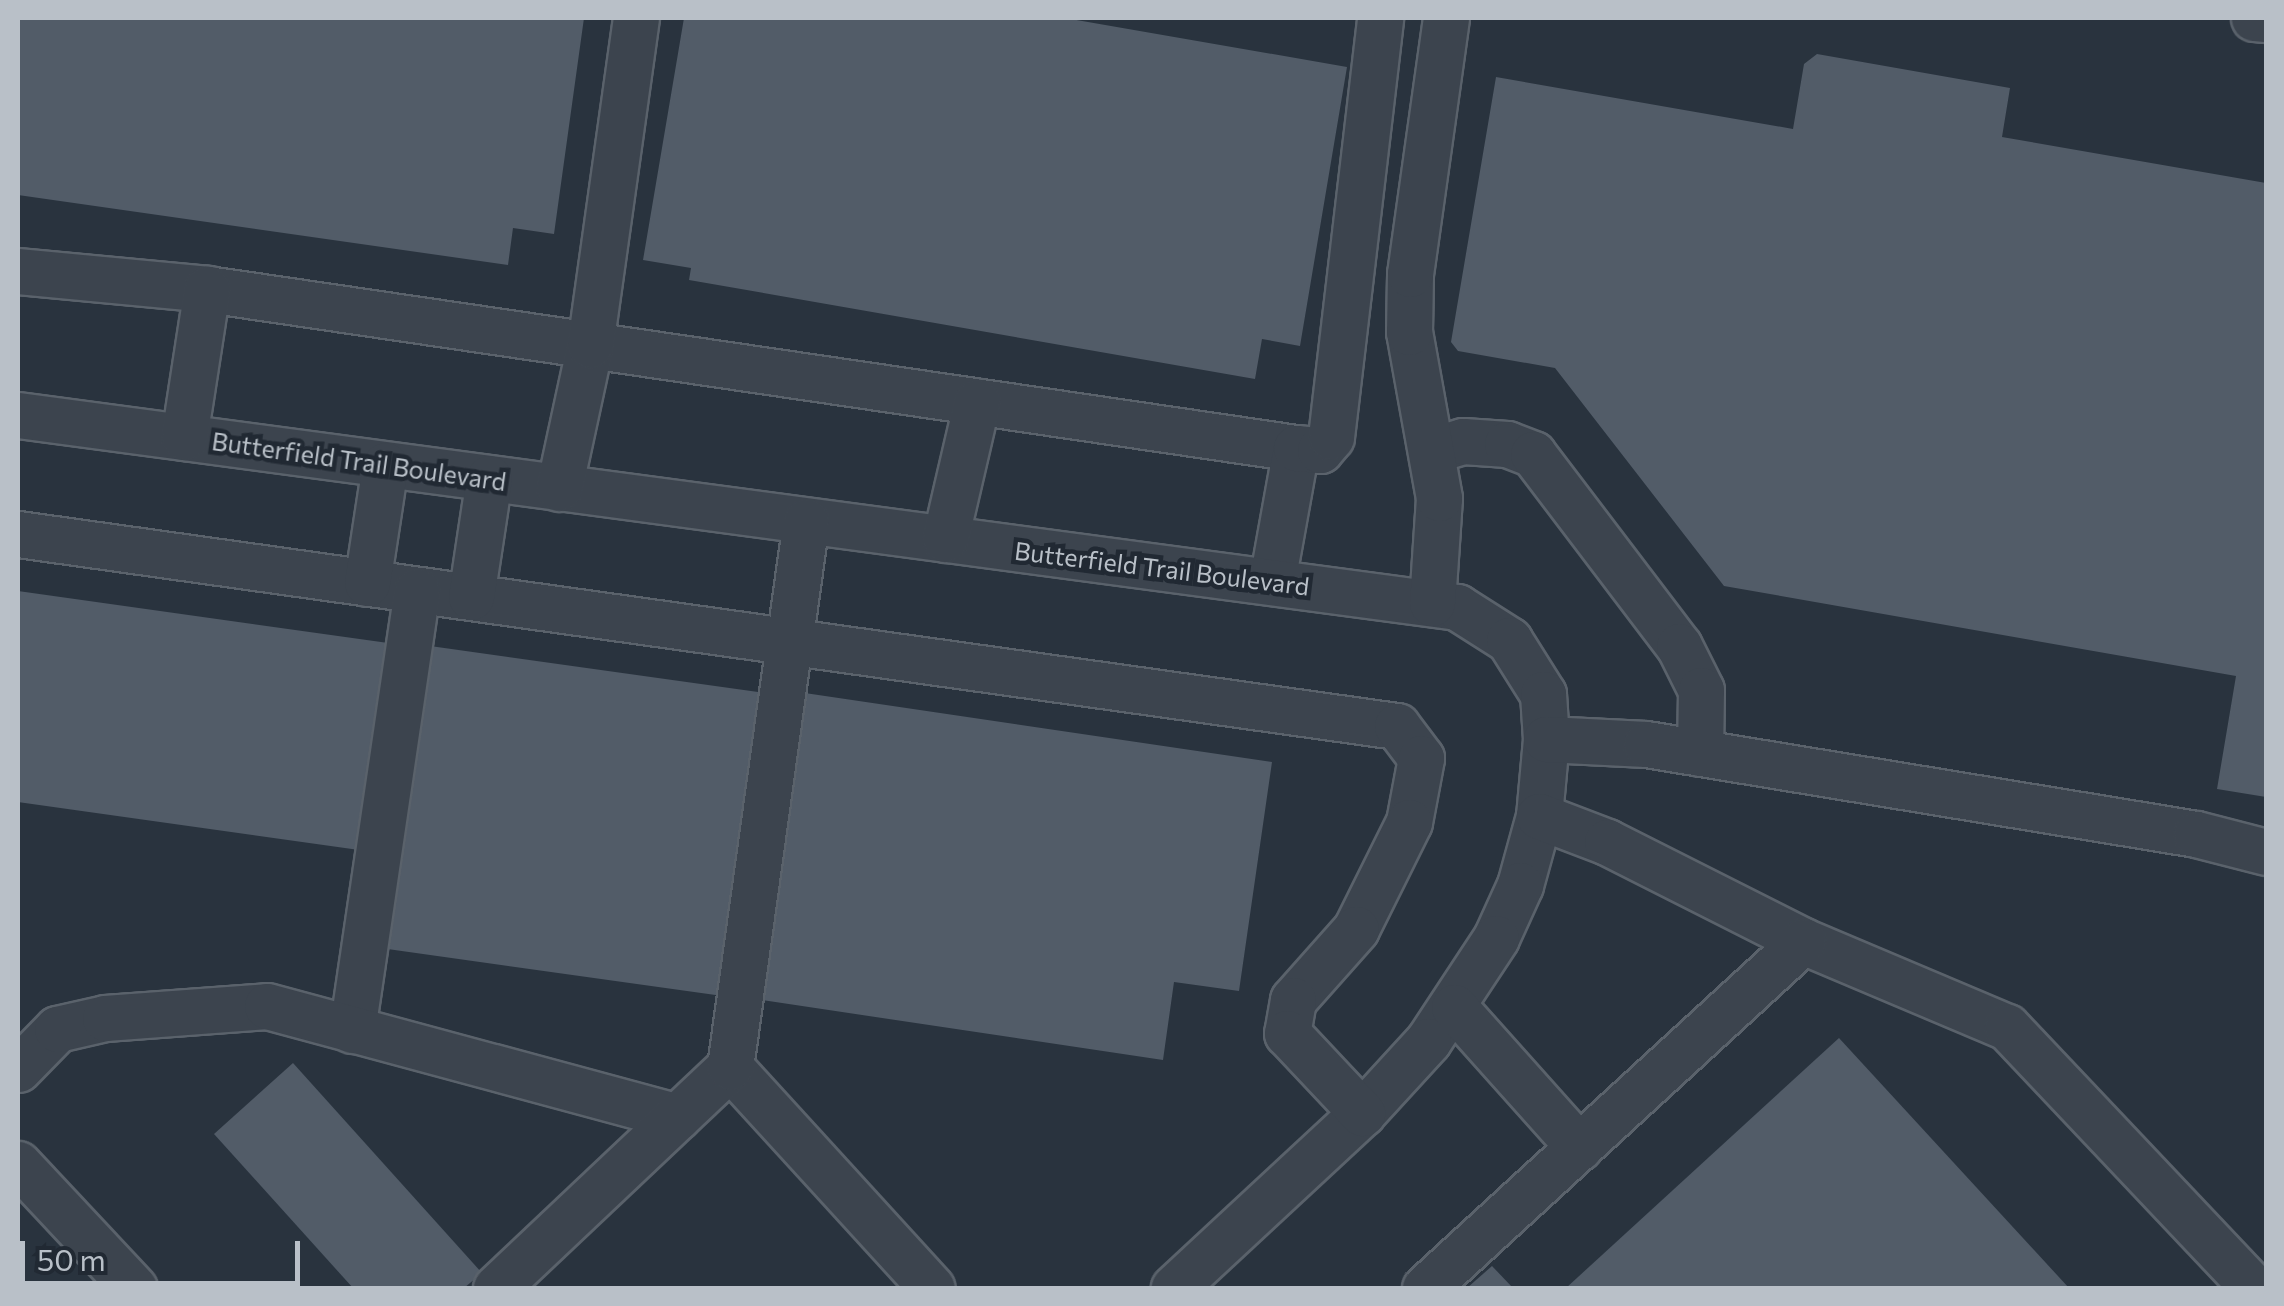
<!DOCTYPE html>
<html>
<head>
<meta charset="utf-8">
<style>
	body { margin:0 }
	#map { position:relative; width:2284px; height:1306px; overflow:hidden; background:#29333e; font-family:Commissioner,sans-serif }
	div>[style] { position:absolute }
	.building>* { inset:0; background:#525c68; transform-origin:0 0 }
	.roads { filter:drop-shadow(2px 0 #5a626b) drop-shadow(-2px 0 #5a626b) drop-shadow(0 2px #5a626b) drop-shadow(0 -2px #5a626b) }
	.minor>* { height:45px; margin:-22.5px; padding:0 22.5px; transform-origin:22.5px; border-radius:22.5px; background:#3c444e }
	span { translate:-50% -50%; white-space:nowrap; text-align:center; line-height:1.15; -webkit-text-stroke:9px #212933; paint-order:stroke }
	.street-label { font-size:25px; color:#b9c0c8 }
	.frame { position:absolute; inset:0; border:20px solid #b9c0c8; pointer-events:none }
	.scale { position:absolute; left:20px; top:1241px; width:280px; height:45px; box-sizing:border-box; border:5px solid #b9c0c8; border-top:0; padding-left:12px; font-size:30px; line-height:35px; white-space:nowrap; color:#b9c0c8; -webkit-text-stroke:8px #212933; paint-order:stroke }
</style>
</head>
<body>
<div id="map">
	<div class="building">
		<div style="clip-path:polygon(18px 18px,584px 18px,554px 234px,513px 228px,508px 265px,18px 195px)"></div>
		<div style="clip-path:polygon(684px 18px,1065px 18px,1347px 67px,1300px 346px,1262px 339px,1255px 379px,689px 280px,691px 268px,643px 260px)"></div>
		<div style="clip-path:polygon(1817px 54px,2010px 88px,2002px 137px,2266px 183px,2266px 797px,2217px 789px,2236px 676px,1724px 586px,1555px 368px,1458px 351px,1451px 342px,1496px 77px,1793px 129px,1804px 64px)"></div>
		<div style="left:18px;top:591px;width:372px;height:209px;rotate:8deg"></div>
		<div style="left:423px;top:645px;width:342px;height:306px;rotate:8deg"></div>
		<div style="clip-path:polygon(798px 692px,1272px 762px,1239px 991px,1174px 982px,1163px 1060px,755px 999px)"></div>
		<div style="clip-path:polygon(1839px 1038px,2069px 1288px,1566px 1288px)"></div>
		<div style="clip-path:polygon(293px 1063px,482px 1273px,464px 1288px,353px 1288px,214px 1134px)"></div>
		<div style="clip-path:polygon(1492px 1266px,1513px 1288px,1467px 1288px)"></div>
	</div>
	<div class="roads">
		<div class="minor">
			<div style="left:2254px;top:18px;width:12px;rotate:5deg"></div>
			<div style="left:18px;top:271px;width:190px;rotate:5.4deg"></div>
			<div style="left:207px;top:289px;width:1101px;rotate:8.31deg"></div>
			<div style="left:1296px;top:448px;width:136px;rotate:100.2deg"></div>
			<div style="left:18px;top:415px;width:1452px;rotate:7.6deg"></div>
			<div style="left:1457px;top:607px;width:62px;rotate:32.4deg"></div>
			<div style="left:1509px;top:640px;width:64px;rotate:57.8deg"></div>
			<div style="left:1543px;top:694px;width:45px;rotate:86.2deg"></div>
			<div style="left:1546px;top:739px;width:77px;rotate:95.2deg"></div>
			<div style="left:1539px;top:816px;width:72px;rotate:105.4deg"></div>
			<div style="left:1520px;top:885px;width:58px;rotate:114.4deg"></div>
			<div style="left:1496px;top:938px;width:123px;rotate:123.4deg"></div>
			<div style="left:1428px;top:1041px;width:98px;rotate:132.5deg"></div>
			<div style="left:1362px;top:1113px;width:257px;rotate:137.1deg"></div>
			<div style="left:184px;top:437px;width:150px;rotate:-81.2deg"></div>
			<div style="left:1296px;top:448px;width:24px;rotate:5deg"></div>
			<div style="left:1320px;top:450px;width:17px;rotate:-50deg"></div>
			<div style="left:1331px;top:437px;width:422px;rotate:-83.3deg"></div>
			<div style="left:1433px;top:450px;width:31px;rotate:-17deg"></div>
			<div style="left:1463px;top:441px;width:44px;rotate:3.9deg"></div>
			<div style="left:1507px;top:444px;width:28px;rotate:21deg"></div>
			<div style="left:1533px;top:454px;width:241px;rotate:52.8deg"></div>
			<div style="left:1679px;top:646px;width:49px;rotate:63.4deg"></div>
			<div style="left:1701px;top:690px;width:63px;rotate:90.9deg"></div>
			<div style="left:559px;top:488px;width:146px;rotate:-77.8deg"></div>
			<div style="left:590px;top:345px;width:330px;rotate:-82deg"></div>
			<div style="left:18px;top:534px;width:1392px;rotate:7.93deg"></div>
			<div style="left:1397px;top:726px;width:40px;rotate:53deg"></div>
			<div style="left:1421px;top:758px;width:65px;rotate:100.6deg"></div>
			<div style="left:1409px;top:822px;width:119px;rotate:116.4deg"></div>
			<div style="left:1356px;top:929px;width:95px;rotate:131.6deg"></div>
			<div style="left:1293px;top:1000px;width:34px;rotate:100deg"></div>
			<div style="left:1287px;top:1033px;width:110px;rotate:46.8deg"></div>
			<div style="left:945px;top:539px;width:141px;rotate:-76.9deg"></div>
			<div style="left:367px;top:583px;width:119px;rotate:-81.3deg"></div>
			<div style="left:471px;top:597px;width:120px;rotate:-81.4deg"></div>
			<div style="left:1432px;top:603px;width:105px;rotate:-86.2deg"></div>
			<div style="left:1439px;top:498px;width:169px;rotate:-100.2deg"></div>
			<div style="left:1409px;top:332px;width:58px;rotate:-89deg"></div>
			<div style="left:1410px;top:274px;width:259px;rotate:-82deg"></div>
			<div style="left:1546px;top:739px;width:100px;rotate:2.9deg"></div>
			<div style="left:1646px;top:744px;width:557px;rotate:9.29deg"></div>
			<div style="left:2196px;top:834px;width:72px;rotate:14.4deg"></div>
			<div style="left:1539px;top:816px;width:73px;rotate:20.9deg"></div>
			<div style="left:1607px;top:842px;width:220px;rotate:26.8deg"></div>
			<div style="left:1803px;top:941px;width:221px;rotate:22.9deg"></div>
			<div style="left:2007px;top:1027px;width:359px;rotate:46.6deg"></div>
			<div style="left:1454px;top:1007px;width:188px;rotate:48.2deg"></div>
			<div style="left:352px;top:1030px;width:444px;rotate:-81.6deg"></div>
			<div style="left:730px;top:1067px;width:299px;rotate:47.6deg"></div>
			<div style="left:18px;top:1069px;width:56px;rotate:-45.7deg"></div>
			<div style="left:57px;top:1029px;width:49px;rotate:-12.9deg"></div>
			<div style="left:105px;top:1018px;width:162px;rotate:-4.2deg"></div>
			<div style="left:267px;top:1006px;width:425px;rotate:15.1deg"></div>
			<div style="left:18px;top:1164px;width:170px;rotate:46.9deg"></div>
			<div style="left:496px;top:1288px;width:322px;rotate:-43.4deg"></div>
			<div style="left:730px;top:1067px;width:551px;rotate:-82.08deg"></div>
			<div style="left:1425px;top:1288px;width:513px;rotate:-42.55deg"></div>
		</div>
	</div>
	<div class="street-label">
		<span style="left:359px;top:461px;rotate:8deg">Butterfield Trail Boulevard</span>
		<span style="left:1162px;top:568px;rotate:7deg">Butterfield Trail Boulevard</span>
	</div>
	<div class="frame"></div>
	<div class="scale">50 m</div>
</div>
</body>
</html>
